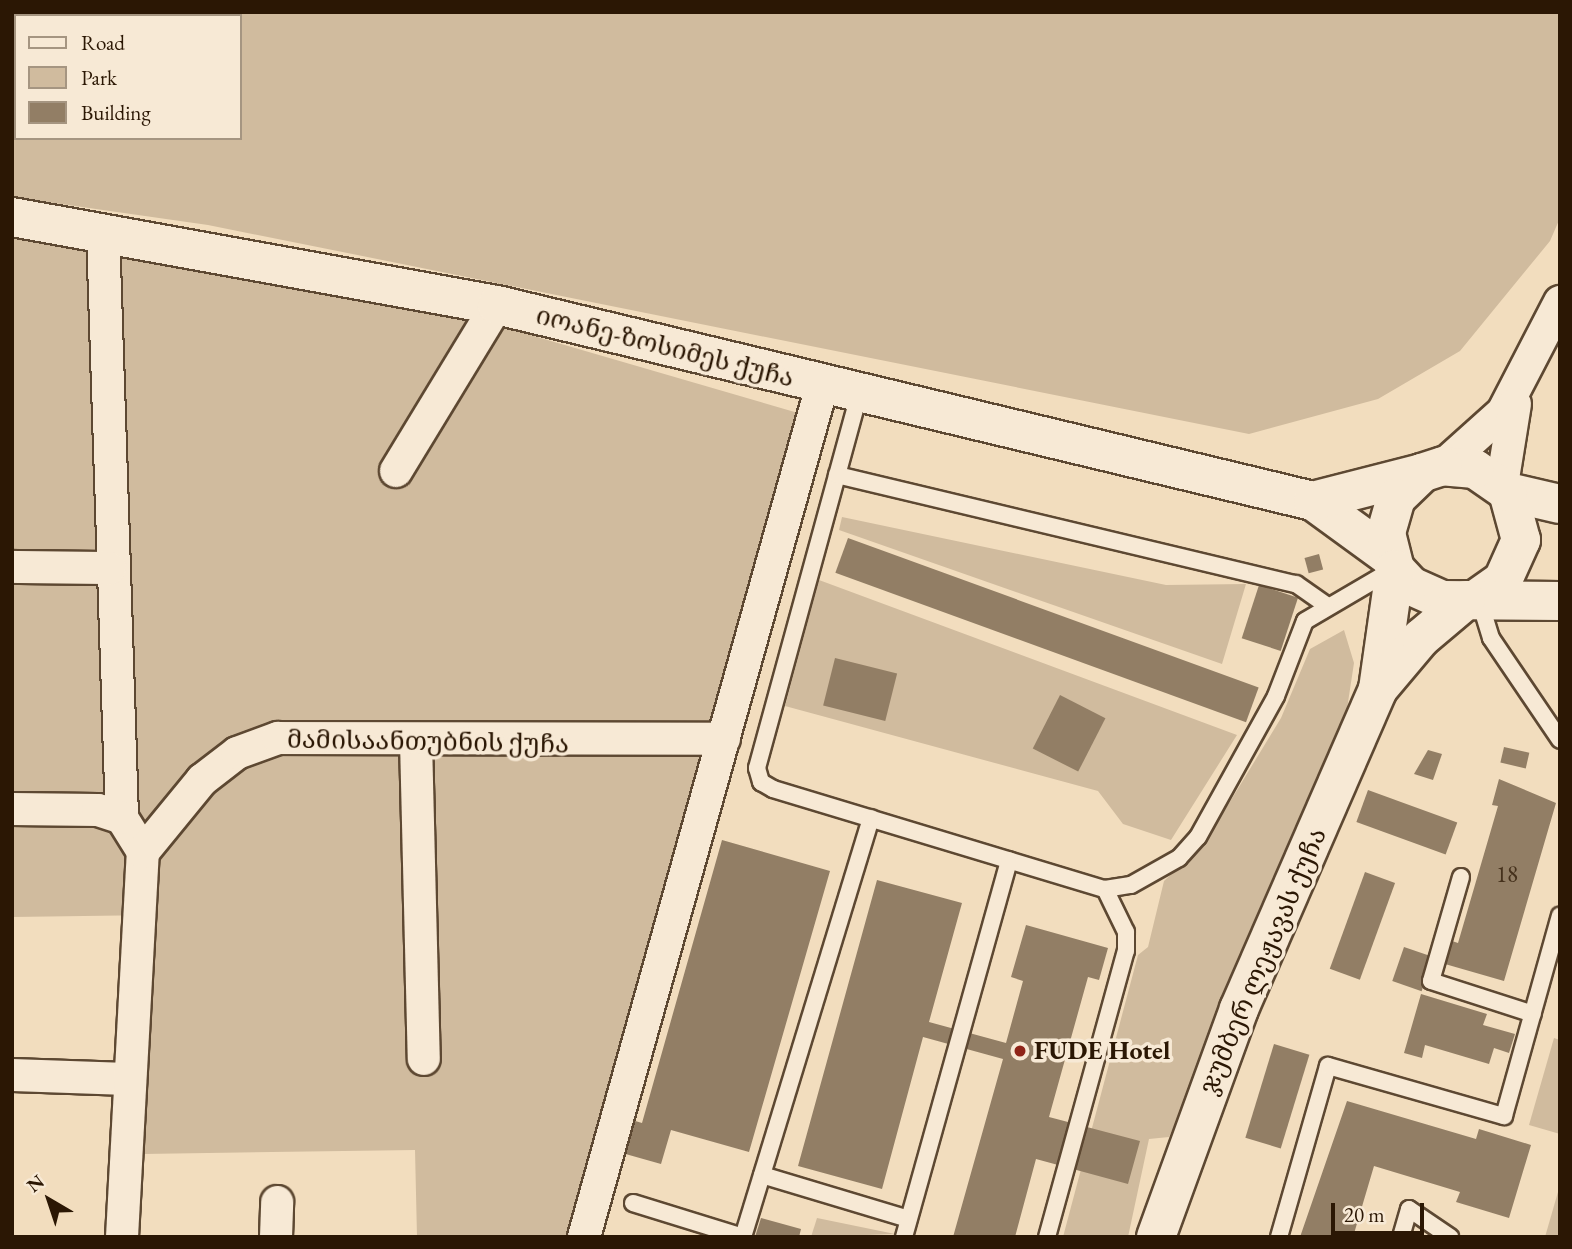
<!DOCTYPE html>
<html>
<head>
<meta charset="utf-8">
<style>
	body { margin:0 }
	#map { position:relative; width:1572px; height:1249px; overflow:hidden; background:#f2ddbe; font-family:"EB Garamond","Noto Serif Georgian",serif }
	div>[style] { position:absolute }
	.green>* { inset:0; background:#d0bb9e }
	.building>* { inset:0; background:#927e65; transform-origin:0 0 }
	.roads { filter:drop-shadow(2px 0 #5d4832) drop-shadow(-2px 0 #5d4832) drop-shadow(0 2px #5d4832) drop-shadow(0 -2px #5d4832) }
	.service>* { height:16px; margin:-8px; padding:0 8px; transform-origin:8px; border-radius:8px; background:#f7e9d5 }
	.minor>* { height:32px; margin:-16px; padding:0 16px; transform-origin:16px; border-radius:16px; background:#f7e9d5 }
	.tertiary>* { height:38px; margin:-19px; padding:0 19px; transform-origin:19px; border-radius:19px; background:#f7e9d5 }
	.dots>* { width:19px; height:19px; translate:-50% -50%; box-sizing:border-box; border:4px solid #f7e9d5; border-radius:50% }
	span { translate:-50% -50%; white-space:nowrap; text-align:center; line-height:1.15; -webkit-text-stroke:7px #f7e9d5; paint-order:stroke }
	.number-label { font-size:23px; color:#45311c }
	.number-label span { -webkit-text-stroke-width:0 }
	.street-label { font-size:26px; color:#2b1704 }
	.poi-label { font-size:26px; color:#2b1704; font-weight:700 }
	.left { translate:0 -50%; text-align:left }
	.frame { position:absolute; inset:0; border:14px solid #2b1704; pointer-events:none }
	.legend { position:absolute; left:14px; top:14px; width:228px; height:126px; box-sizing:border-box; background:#f7e9d5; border:2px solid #a59581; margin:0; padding:9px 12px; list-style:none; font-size:21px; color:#2b1704 }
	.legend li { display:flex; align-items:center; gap:14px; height:35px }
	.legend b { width:35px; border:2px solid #a59581 }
	.north { position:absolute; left:14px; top:1165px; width:70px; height:70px; -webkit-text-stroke:5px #f7e9d5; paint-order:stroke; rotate:321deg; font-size:19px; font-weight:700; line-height:28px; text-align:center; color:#2b1704 }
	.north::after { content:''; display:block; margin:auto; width:24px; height:32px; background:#2b1704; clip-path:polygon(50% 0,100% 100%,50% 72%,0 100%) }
	.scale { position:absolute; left:1331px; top:1203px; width:93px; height:32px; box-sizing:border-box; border:4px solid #2b1704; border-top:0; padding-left:9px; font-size:21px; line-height:24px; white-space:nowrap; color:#2b1704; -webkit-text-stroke:5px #f7e9d5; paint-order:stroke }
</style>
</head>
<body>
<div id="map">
	<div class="green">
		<div style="clip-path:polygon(evenodd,12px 12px,1560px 12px,1560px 218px,1550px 241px,1460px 351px,1378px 399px,1249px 434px,208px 225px,12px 197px,12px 12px,16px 16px,240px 16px,240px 138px,16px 138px,16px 16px)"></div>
		<div style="clip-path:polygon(12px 231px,448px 311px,829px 422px,589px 1237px,417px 1237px,415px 1150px,143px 1154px,156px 915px,12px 917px)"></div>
		<div style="clip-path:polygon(842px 517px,1166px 585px,1246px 584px,1222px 664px,839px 530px)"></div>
		<div style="clip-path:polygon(819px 580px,1237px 735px,1171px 840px,1123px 824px,1098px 791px,785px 706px)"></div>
		<div style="clip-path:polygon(1344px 630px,1354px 663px,1345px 722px,1178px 1118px,1169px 1137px,1149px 1139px,1128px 1237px,1063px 1237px,1138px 955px,1148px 947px,1164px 881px,1206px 841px,1281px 718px,1310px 649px)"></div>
		<div style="clip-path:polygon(1554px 1038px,1560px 1040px,1560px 1134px,1529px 1125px)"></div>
		<div style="clip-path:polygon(1560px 1185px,1560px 1237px,1545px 1237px)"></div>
		<div style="clip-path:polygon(817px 1218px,895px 1234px,811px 1237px)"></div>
	</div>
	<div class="building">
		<div style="left:848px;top:538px;width:437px;height:37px;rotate:20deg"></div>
		<div style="left:1319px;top:554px;width:16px;height:15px;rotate:75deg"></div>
		<div style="left:1259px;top:585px;width:41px;height:56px;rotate:18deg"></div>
		<div style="left:835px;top:658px;width:64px;height:49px;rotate:14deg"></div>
		<div style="left:1060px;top:695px;width:51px;height:60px;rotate:27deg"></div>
		<div style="left:1504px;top:747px;width:26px;height:16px;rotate:13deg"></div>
		<div style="clip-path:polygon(1428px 750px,1442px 754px,1433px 780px,1414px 774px)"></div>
		<div style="clip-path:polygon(1499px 779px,1556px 803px,1504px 981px,1445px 964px,1452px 941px,1458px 943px,1498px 806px,1492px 805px)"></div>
		<div style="left:1368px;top:790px;width:95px;height:34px;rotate:20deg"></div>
		<div style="clip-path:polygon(722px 840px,830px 871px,749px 1152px,671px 1130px,661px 1164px,622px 1153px,632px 1120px,642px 1123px)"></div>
		<div style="left:1365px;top:872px;width:32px;height:103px;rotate:20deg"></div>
		<div style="clip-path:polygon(877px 880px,962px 903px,929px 1022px,1006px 1043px,1023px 981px,1011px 977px,1026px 925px,1108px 948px,1099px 980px,1088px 977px,1049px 1117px,1140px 1141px,1128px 1184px,1036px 1159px,1015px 1237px,953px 1237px,1003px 1059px,923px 1037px,882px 1189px,798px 1166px)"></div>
		<div style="left:1404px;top:947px;width:31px;height:36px;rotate:19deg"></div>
		<div style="clip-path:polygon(1421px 994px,1487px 1014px,1483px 1025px,1515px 1034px,1509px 1053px,1494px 1048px,1489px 1064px,1425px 1045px,1422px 1058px,1404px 1053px)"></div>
		<div style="left:1274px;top:1044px;width:37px;height:98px;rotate:17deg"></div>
		<div style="clip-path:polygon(1347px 1101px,1476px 1139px,1479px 1129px,1531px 1145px,1509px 1218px,1456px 1202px,1460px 1192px,1374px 1166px,1353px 1237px,1300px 1237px)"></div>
		<div style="clip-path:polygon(761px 1218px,801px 1229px,799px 1237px,755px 1237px)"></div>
	</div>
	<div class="roads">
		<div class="service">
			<div style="left:859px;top:395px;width:387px;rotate:105.3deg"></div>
			<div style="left:757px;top:768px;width:15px;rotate:74deg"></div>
			<div style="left:761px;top:782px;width:14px;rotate:30deg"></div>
			<div style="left:773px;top:789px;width:347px;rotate:16.8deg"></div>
			<div style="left:1105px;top:889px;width:26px;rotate:-9deg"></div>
			<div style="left:1131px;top:885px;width:55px;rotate:-29.4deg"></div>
			<div style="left:1179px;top:858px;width:28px;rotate:-48deg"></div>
			<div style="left:1198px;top:837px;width:161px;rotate:-61deg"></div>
			<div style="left:1276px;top:696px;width:80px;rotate:-68.9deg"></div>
			<div style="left:1305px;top:621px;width:101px;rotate:-30.4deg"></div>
			<div style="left:837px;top:475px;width:472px;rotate:13.4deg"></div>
			<div style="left:1296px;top:584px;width:35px;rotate:35deg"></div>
			<div style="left:1479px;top:599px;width:41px;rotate:72.9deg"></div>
			<div style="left:1491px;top:638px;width:123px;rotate:55.9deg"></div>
			<div style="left:1461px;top:877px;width:108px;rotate:106.1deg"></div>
			<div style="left:1431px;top:981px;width:107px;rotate:17.9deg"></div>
			<div style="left:762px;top:1175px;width:153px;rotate:16.7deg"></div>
			<div style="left:633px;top:1203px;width:115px;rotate:17.2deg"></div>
			<div style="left:743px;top:1237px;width:438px;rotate:-73deg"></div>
			<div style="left:904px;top:1237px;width:391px;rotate:-74.4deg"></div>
			<div style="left:1047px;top:1237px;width:297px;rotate:-74.6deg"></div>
			<div style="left:1126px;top:951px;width:19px;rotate:-90deg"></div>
			<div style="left:1126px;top:932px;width:48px;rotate:-116deg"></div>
			<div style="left:1279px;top:1237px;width:178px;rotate:-74deg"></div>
			<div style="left:1328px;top:1066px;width:183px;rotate:15.9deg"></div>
			<div style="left:1504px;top:1116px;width:208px;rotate:-74.4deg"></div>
			<div style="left:1401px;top:1237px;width:29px;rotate:-74deg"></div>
			<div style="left:1409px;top:1209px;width:50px;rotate:34.3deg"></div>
		</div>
		<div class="minor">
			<div style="left:103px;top:232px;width:586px;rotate:88.14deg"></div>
			<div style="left:122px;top:818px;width:40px;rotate:58deg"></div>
			<div style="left:1443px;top:466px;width:81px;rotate:-42deg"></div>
			<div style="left:1503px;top:412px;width:124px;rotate:-62.6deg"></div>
			<div style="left:396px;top:471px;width:194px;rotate:-58.7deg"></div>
			<div style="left:1502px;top:485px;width:82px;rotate:-80.9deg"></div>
			<div style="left:12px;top:567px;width:98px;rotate:0.6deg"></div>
			<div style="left:416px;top:741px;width:318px;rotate:88.6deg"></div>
			<div style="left:12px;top:809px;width:86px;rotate:0.7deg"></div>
			<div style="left:98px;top:810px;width:25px;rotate:18deg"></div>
			<div style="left:12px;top:1075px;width:114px;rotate:2deg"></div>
			<div style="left:122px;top:1237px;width:386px;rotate:-86.9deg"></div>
			<div style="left:143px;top:852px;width:93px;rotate:-50.7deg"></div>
			<div style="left:202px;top:780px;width:44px;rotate:-37.6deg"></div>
			<div style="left:237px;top:753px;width:44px;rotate:-20.1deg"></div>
			<div style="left:278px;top:738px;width:446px;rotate:0.1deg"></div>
			<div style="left:276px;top:1237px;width:35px;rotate:-88deg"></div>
			<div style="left:584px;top:1237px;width:884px;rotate:-74.38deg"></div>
		</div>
		<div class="tertiary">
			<div style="left:12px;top:217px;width:493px;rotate:10.3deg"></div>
			<div style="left:497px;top:305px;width:839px;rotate:13.51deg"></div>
			<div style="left:1313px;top:501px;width:95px;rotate:36deg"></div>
			<div style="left:1508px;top:492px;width:53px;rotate:13deg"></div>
			<div style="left:1313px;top:501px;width:113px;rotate:-14.4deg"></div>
			<div style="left:1479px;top:597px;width:29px;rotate:-35deg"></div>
			<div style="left:1503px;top:580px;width:44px;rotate:-65.8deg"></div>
			<div style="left:1521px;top:540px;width:50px;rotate:-105.2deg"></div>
			<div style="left:1508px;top:492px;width:40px;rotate:-145.1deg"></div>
			<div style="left:1475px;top:469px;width:32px;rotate:-175deg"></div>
			<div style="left:1443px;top:466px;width:22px;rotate:162deg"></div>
			<div style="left:1422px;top:473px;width:36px;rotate:136deg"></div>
			<div style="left:1396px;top:498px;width:36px;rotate:106deg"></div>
			<div style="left:1386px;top:533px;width:37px;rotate:76deg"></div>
			<div style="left:1395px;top:569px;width:23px;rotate:47deg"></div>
			<div style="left:1411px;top:586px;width:35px;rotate:24deg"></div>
			<div style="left:1443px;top:600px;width:117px;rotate:0.5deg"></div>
			<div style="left:1378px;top:689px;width:121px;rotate:-81.9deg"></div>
			<div style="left:1156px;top:1237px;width:243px;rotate:-70deg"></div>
			<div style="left:1239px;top:1009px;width:349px;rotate:-66.5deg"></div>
			<div style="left:1378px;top:689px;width:67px;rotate:-49.9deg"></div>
			<div style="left:1421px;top:638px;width:59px;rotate:-40.2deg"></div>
		</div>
	</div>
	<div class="dots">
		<div style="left:1020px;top:1051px;background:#8f2418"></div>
	</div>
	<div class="number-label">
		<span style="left:1507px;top:874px">18</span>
	</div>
	<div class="street-label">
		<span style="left:665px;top:347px;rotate:14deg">იოანე-ზოსიმეს ქუჩა</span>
		<span style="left:428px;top:742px;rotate:1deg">მამისაანთუბნის ქუჩა</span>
		<span style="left:1263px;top:961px;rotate:-67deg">ჯუმბერ ლეჟავას ქუჩა</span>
	</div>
	<div class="poi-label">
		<span class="left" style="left:1034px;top:1051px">FUDE Hotel</span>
	</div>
	<div class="frame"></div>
	<ul class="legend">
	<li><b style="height:9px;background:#f7e9d5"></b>Road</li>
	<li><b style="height:19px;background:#d0bb9e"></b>Park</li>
	<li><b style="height:19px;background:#927e65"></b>Building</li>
	</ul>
	<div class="north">N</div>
	<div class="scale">20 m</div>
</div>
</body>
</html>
